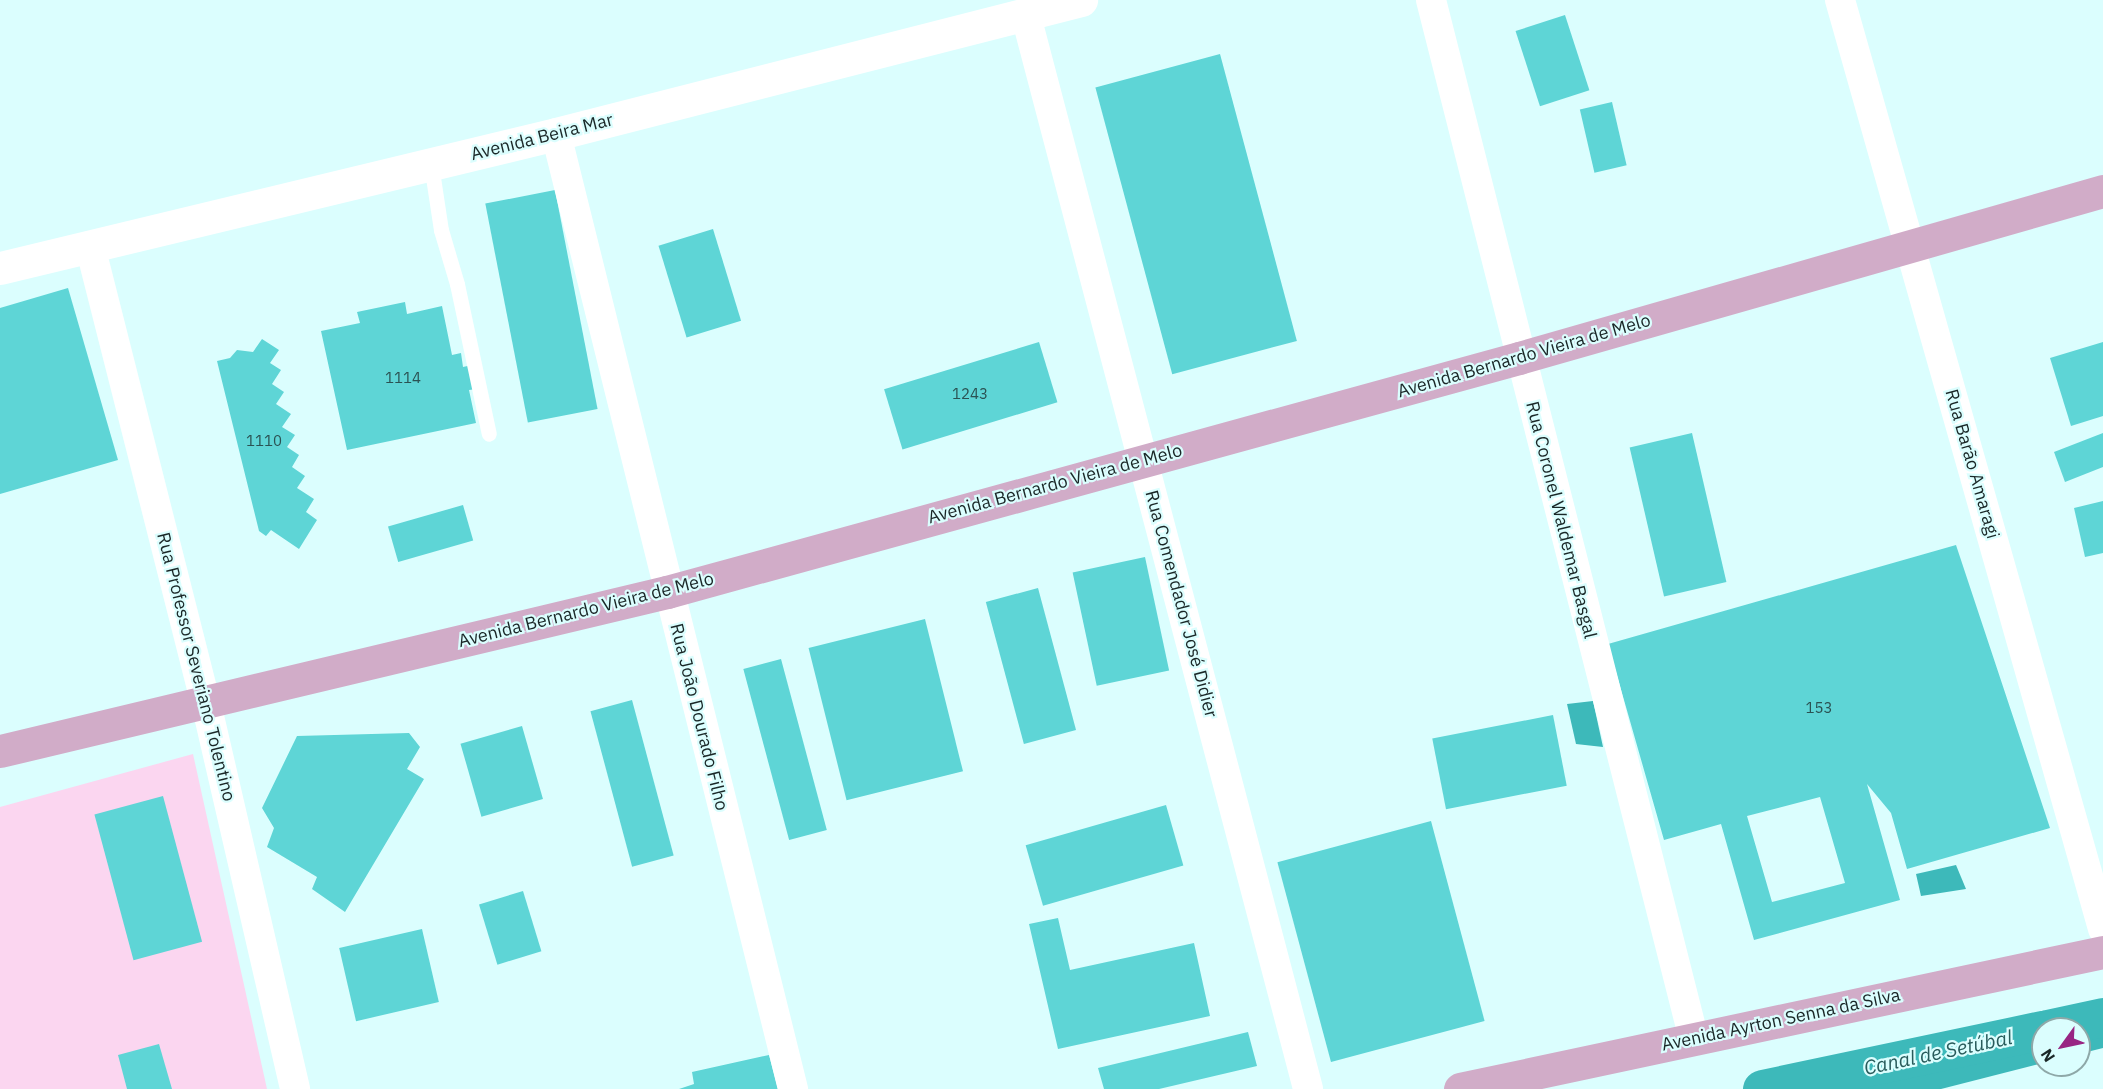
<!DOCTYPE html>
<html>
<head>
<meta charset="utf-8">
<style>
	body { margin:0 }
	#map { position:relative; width:2103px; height:1089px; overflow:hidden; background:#dbfefe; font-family:"IBM Plex Sans",sans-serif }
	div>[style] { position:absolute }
	.green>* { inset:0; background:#fbd6f0 }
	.water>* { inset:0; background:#3db9ba }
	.canal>* { height:39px; margin:-19.5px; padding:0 19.5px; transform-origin:19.5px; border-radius:19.5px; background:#3db9ba }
	.building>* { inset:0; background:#5ed5d6; transform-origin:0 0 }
	.service>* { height:15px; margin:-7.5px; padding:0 7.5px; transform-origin:7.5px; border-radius:7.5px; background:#fff }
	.minor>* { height:30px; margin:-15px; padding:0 15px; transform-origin:15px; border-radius:15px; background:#fff }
	.secondary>* { height:33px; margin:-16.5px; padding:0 16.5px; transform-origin:16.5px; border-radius:16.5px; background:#fff }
	.primary>* { height:33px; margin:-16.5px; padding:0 16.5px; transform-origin:16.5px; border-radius:16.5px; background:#d1acc8 }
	span { translate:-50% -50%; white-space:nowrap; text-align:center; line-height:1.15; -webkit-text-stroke:4.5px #dbfefe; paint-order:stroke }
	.number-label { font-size:15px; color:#2b5253 }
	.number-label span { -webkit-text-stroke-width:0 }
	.street-label { font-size:18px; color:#1a2727 }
	.water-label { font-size:20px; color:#285b5b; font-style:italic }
	.north { position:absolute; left:2031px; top:1017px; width:60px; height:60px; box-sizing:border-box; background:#dbfefe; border:2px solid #8ea8a8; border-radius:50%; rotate:237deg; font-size:16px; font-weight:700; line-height:24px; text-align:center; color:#1a2727 }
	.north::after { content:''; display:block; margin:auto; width:21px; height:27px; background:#982583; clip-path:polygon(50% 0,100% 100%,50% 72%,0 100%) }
</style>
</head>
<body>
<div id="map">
	<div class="green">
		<div style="clip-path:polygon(193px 754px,267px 1089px,0 1089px,0 807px)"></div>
	</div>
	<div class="water">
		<div style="clip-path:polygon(1593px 701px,1603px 747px,1576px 744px,1567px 704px)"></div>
		<div style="clip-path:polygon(1956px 865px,1966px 889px,1921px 896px,1916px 874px)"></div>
		<div style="clip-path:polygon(2103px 1019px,2103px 1048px,2079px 1054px,2079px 1029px,2059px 1029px)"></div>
		<div style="clip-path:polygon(2043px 1032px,2043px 1063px,1941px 1089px,1783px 1089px)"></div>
	</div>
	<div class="canal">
		<div style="left:2047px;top:1029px;width:57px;rotate:-12.1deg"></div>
		<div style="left:1762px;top:1089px;width:287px;rotate:-11.9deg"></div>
	</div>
	<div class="building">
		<div style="left:1565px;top:15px;width:79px;height:52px;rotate:72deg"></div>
		<div style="left:1220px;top:54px;width:297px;height:129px;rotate:75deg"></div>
		<div style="left:1612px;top:102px;width:65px;height:33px;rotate:77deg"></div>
		<div style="left:555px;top:190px;width:223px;height:71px;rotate:79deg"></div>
		<div style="left:713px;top:229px;width:96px;height:57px;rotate:73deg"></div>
		<div style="clip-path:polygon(68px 288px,118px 460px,0 494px,0 308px)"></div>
		<div style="clip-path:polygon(405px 302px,407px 314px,442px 306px,452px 355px,461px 353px,463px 367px,472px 365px,477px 389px,469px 390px,476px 423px,347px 450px,321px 331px,360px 323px,357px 312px)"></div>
		<div style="clip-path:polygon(262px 339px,279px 350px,270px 363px,281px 370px,272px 384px,284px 392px,276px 404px,291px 414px,282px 427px,295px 435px,287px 447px,299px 455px,292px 467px,305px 476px,297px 488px,314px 499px,306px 512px,317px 520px,299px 549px,271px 530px,266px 536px,259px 531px,217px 361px,230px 358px,237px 350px,253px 352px)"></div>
		<div style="left:1039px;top:342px;width:63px;height:162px;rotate:73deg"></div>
		<div style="clip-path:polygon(2103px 342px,2103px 416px,2071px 426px,2050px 358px)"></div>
		<div style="left:1692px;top:433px;width:153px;height:64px;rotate:77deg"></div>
		<div style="clip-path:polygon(2103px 433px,2103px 467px,2065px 482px,2054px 452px)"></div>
		<div style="clip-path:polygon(2103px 501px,2103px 553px,2085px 557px,2074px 508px)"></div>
		<div style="left:463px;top:505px;width:37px;height:78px;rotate:74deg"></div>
		<div style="clip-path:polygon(evenodd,1956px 545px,2050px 828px,1907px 869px,1891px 813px,1867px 784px,1900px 900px,1754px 940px,1721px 824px,1664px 840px,1608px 644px,1956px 545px,1820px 797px,1845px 883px,1772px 902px,1747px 816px,1820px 797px)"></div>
		<div style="left:1145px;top:557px;width:116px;height:74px;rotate:78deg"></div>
		<div style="left:1038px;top:588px;width:147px;height:54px;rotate:75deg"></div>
		<div style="left:925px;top:619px;width:157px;height:120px;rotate:76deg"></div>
		<div style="left:781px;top:659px;width:177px;height:39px;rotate:75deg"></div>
		<div style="left:632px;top:700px;width:161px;height:43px;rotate:75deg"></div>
		<div style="left:1553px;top:715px;width:72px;height:123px;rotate:79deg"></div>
		<div style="left:522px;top:726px;width:76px;height:64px;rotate:74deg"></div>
		<div style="clip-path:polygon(409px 733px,420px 747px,407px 769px,424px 779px,345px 912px,312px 889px,317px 877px,267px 847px,274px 828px,262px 808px,297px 736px)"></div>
		<div style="left:163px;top:796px;width:151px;height:71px;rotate:75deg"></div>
		<div style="left:1166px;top:805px;width:63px;height:146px;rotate:74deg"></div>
		<div style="left:1431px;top:821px;width:207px;height:159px;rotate:75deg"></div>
		<div style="left:523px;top:891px;width:63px;height:46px;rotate:73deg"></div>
		<div style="clip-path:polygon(1058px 918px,1070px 970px,1194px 943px,1210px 1016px,1058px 1049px,1029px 924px)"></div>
		<div style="left:422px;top:929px;width:75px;height:85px;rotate:77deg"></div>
		<div style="clip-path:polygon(1248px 1032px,1257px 1066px,1159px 1089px,1104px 1089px,1098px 1068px)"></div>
		<div style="clip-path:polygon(159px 1044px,172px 1089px,127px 1089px,118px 1055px)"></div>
		<div style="clip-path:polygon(769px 1055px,778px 1089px,679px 1089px,694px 1084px,692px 1072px)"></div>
	</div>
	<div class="service">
		<div style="left:431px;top:164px;width:67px;rotate:81.4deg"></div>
		<div style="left:441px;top:230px;width:56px;rotate:73.5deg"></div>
		<div style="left:457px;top:284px;width:153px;rotate:78deg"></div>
	</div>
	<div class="minor">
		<div style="left:1431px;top:0;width:1072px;rotate:75.8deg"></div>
		<div style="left:1840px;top:0;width:966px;rotate:74.19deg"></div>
		<div style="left:1026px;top:16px;width:1109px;rotate:75.27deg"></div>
		<div style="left:556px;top:134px;width:984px;rotate:76.06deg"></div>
		<div style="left:90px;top:246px;width:471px;rotate:75.8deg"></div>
		<div style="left:206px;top:703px;width:396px;rotate:77deg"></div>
	</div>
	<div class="secondary">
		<div style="left:0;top:268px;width:572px;rotate:-13.55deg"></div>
		<div style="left:556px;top:134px;width:542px;rotate:-14.32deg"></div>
	</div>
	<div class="primary">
		<div style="left:0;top:751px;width:686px;rotate:-13.41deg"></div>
		<div style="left:667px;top:592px;width:884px;rotate:-15.36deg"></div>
		<div style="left:1519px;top:358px;width:607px;rotate:-15.96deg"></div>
		<div style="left:1460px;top:1089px;width:657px;rotate:-12.03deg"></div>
	</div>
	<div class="number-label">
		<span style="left:403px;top:378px">1114</span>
		<span style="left:970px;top:394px">1243</span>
		<span style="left:264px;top:441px">1110</span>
		<span style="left:1819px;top:708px">153</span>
	</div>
	<div class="street-label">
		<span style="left:542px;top:137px;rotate:-14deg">Avenida Beira Mar</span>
		<span style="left:1524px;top:356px;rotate:-16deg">Avenida Bernardo Vieira de Melo</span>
		<span style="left:1972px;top:464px;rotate:74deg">Rua Barão Amaragi</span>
		<span style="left:1055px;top:484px;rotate:-15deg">Avenida Bernardo Vieira de Melo</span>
		<span style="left:1561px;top:520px;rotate:76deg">Rua Coronel Waldemar Basgal</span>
		<span style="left:1181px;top:604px;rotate:75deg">Rua Comendador José Didier</span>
		<span style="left:586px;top:610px;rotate:-14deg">Avenida Bernardo Vieira de Melo</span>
		<span style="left:196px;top:667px;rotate:76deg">Rua Professor Severiano Tolentino</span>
		<span style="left:699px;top:717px;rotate:76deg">Rua João Dourado Filho</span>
		<span style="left:1781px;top:1020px;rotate:-12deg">Avenida Ayrton Senna da Silva</span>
	</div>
	<div class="water-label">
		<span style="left:1938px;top:1052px;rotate:-12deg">Canal de Setúbal</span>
	</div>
	<div class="north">N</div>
</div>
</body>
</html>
